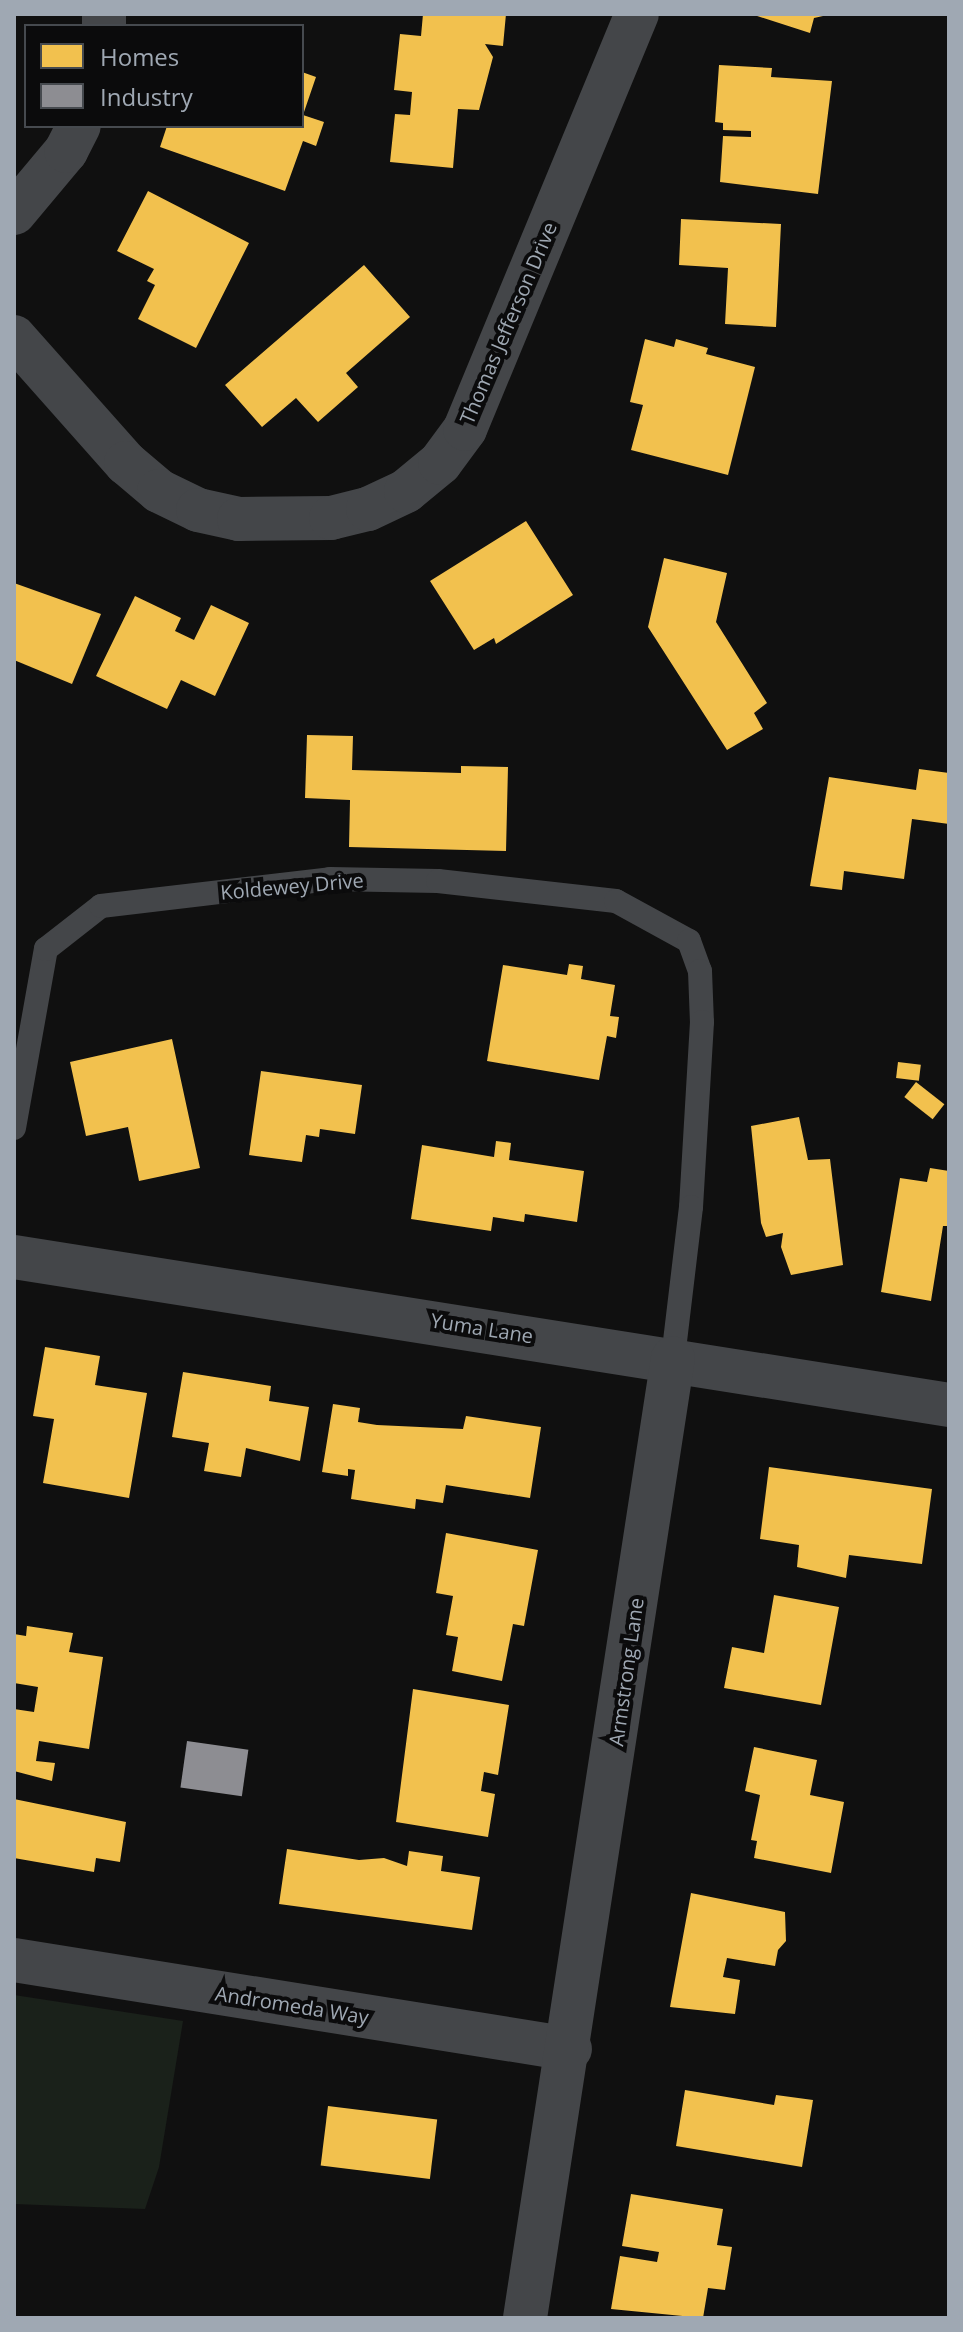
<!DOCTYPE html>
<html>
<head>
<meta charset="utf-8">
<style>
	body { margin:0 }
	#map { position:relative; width:963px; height:2332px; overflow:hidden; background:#101010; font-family:"Open Sans",sans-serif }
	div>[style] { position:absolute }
	.green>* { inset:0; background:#1a211a }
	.homes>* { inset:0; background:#f2c14e; transform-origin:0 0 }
	.industry>* { inset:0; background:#8d8d92; transform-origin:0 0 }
	.lane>* { height:24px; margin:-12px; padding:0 12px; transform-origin:12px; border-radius:12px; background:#444649 }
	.street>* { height:44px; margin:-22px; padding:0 22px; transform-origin:22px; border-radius:22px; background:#444649 }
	span { translate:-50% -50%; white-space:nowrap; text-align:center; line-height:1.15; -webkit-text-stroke:8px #0b0b0c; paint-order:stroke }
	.street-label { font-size:20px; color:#9fa8b3 }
	.frame { position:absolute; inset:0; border:16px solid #9fa8b3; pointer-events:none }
	.legend { position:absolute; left:24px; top:24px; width:280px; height:104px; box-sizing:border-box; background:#0b0b0c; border:2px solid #464a4f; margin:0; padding:10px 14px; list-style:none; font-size:24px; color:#9fa8b3 }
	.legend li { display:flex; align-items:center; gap:16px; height:40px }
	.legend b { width:40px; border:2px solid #464a4f }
</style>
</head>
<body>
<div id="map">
	<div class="green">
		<div style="clip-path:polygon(14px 1995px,183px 2021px,159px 2167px,145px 2209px,14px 2204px)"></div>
	</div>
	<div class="homes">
		<div style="clip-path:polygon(423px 14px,506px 14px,503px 46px,485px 44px,493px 57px,479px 110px,458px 109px,453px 168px,390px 162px,395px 114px,410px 115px,412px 92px,394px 90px,400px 34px,421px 36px)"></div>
		<div style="clip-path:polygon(751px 14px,832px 14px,814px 18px,810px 33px)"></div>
		<div style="clip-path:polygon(719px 65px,772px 68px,771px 77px,832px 81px,818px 194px,720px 182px,723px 136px,751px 137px,751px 131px,723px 130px,723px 123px,715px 122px)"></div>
		<div style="clip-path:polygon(302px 72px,316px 77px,303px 115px,324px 122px,316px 146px,303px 141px,285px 191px,160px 147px,167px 126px,302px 126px)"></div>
		<div style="clip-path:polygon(148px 191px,249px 243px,196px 348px,138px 319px,155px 285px,147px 281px,154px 269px,117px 251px)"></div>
		<div style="clip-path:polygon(681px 219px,781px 224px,776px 327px,725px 324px,728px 268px,679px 265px)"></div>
		<div style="clip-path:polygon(364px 265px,410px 317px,346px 373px,358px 387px,318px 422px,296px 398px,262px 427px,225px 385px)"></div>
		<div style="clip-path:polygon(645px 339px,674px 347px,676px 339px,708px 348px,706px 354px,755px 367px,728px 475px,631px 450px,643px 405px,630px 402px)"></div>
		<div style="clip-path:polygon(526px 521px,573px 595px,496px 644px,494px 638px,474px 650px,430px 581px)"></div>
		<div style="clip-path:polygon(664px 558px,727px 573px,716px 622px,767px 703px,754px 713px,763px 729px,727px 750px,648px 627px)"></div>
		<div style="clip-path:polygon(14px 583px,101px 614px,72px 684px,14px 660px)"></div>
		<div style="clip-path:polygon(135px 596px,181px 618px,175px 631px,194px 640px,211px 605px,249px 623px,215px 696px,181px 680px,167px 709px,96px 676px)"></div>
		<div style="clip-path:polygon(307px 735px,353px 736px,352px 770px,461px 773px,461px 766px,508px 767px,506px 851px,349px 847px,350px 800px,305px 798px)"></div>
		<div style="clip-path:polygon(919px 769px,949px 773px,949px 824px,912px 819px,904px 879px,844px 871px,842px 890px,810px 886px,829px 777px,916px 790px)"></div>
		<div style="clip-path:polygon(569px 964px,583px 966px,581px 979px,615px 985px,610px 1016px,619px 1017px,616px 1038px,607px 1036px,599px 1080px,487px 1061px,503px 965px,567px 975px)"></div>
		<div style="clip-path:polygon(172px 1039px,200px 1168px,139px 1181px,128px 1127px,86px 1136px,70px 1062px)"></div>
		<div style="left:898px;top:1062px;width:23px;height:16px;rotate:7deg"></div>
		<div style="clip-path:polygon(261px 1071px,362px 1085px,355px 1134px,320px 1129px,319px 1137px,306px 1135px,302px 1162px,249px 1155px)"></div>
		<div style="left:916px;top:1082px;width:36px;height:19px;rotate:38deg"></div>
		<div style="clip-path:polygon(799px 1117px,808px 1160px,830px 1159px,843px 1265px,791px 1275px,781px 1247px,783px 1233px,766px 1237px,761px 1223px,751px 1126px)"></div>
		<div style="clip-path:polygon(496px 1141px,511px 1143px,509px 1160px,584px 1171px,577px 1222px,525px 1214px,524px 1222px,493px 1217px,491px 1231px,411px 1219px,422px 1145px,494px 1157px)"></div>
		<div style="clip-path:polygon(930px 1168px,949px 1171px,949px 1226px,943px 1226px,931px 1301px,881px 1292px,900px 1178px,927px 1182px)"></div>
		<div style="clip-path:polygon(45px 1347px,100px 1356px,95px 1385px,147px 1393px,129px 1498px,43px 1483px,54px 1419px,33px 1416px)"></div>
		<div style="clip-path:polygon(183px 1372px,271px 1386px,269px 1401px,309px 1407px,300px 1461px,246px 1448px,241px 1477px,204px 1471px,209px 1443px,172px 1437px)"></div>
		<div style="clip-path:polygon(333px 1404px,360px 1408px,358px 1422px,377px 1425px,463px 1429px,466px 1416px,541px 1427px,530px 1498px,446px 1485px,443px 1503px,416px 1499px,415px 1509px,351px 1499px,355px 1470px,348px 1469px,348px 1476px,322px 1472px)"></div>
		<div style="clip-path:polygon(769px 1467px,932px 1489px,922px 1564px,849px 1555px,846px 1578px,797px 1567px,799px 1545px,760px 1539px)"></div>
		<div style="clip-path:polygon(446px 1533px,538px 1550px,524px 1626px,513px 1624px,502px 1681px,452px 1671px,458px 1637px,446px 1635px,453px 1596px,436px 1593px)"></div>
		<div style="clip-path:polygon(774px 1595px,839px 1607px,821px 1705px,724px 1688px,732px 1647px,764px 1653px)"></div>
		<div style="clip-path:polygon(27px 1626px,73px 1633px,69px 1652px,103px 1657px,89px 1749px,39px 1741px,36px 1761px,55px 1763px,52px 1781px,14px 1771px,14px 1709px,34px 1712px,38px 1687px,14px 1683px,14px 1634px,26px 1636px)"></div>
		<div style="clip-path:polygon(413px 1689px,509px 1705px,498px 1775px,484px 1772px,481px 1791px,495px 1794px,488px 1837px,396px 1822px)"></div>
		<div style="clip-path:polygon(754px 1747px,817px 1760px,810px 1795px,844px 1802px,831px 1873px,754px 1858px,757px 1841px,751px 1840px,760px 1795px,745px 1791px)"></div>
		<div style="clip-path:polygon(14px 1799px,126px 1822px,120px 1862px,96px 1858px,94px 1872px,14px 1858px)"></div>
		<div style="clip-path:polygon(287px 1849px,359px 1860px,384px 1858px,407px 1866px,409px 1851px,443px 1856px,441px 1871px,480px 1877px,472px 1930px,279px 1904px)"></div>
		<div style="clip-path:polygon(691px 1893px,785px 1912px,786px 1941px,778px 1950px,775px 1966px,727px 1958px,723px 1977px,740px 1980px,735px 2014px,670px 2007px)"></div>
		<div style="clip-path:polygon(685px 2090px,774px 2105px,776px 2095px,813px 2100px,802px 2167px,676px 2146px)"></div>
		<div style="left:328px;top:2106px;width:110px;height:60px;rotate:7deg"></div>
		<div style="clip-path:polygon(631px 2194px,723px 2209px,717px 2245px,732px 2247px,725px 2290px,708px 2288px,703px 2318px,611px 2309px,620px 2256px,657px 2262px,659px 2252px,622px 2246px)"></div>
	</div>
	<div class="industry">
		<div style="left:187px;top:1741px;width:62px;height:47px;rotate:8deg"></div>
	</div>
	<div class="lane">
		<div style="left:14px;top:1128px;width:182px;rotate:-79.9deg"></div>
		<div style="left:46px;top:949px;width:70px;rotate:-38deg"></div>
		<div style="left:101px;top:906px;width:231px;rotate:-6.7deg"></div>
		<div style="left:330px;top:879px;width:108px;rotate:1.1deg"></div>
		<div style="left:438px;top:881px;width:179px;rotate:6.4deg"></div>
		<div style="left:616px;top:901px;width:83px;rotate:28.7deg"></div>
		<div style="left:689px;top:941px;width:32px;rotate:70deg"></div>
		<div style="left:700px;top:971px;width:51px;rotate:87.8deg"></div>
		<div style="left:702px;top:1022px;width:185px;rotate:93.4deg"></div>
		<div style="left:691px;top:1207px;width:152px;rotate:96.8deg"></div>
	</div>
	<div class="street">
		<div style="left:104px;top:26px;width:12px;rotate:-90deg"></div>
		<div style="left:14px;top:213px;width:81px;rotate:-50deg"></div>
		<div style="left:66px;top:151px;width:28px;rotate:-63deg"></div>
		<div style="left:14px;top:337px;width:169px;rotate:48.4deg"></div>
		<div style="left:126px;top:463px;width:43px;rotate:40.3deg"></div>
		<div style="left:159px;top:491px;width:43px;rotate:26deg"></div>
		<div style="left:198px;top:510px;width:42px;rotate:12.4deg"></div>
		<div style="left:239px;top:519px;width:92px;rotate:-0.6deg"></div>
		<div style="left:331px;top:518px;width:38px;rotate:-14deg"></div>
		<div style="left:368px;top:509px;width:42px;rotate:-25.3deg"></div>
		<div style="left:406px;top:491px;width:44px;rotate:-39.5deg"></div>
		<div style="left:440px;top:463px;width:42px;rotate:-53.7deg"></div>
		<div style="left:465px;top:429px;width:449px;rotate:-67.5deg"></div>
		<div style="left:14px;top:1257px;width:947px;rotate:8.99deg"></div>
		<div style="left:14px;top:1960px;width:563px;rotate:9.09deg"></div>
		<div style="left:525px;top:2318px;width:971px;rotate:-81.24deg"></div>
	</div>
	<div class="street-label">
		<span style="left:508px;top:323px;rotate:-67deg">Thomas Jefferson Drive</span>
		<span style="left:292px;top:886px;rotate:-5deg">Koldewey Drive</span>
		<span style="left:482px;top:1328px;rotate:9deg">Yuma Lane</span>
		<span style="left:626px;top:1672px;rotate:-82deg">Armstrong Lane</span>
		<span style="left:292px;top:2005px;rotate:9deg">Andromeda Way</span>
	</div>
	<div class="frame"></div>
	<ul class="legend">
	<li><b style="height:22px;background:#f2c14e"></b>Homes</li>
	<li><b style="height:22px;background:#8d8d92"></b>Industry</li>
	</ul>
</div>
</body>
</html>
